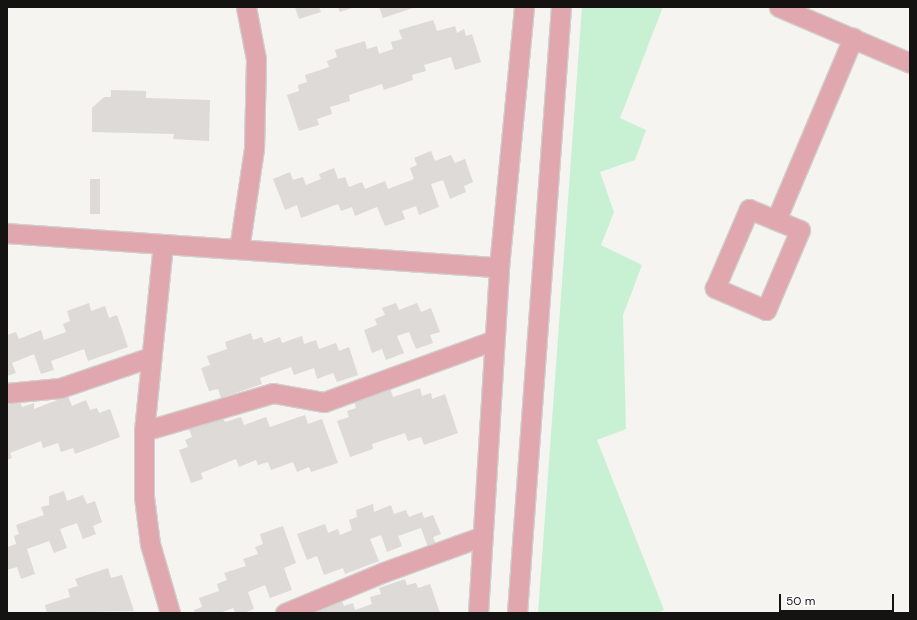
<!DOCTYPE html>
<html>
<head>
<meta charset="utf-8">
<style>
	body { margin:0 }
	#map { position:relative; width:917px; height:620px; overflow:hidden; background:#f5f4f0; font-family:"DM Sans",sans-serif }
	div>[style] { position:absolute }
	.green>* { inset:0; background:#c8f1d4 }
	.building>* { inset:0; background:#dddad7; transform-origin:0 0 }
	.roads { filter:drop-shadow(1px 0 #d1d0cc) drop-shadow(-1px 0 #d1d0cc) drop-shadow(0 1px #d1d0cc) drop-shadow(0 -1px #d1d0cc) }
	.minor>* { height:19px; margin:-9.5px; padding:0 9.5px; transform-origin:9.5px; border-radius:9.5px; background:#e1a7ae }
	span { translate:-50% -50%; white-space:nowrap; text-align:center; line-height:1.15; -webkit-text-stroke:4px #fff; paint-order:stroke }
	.frame { position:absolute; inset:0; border:8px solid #141312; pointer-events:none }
	.scale { position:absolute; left:779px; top:594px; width:115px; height:18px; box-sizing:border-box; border:2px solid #141312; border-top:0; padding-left:5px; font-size:12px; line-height:14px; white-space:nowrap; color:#141312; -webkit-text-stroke:3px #fff; paint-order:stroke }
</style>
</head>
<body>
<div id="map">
	<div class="green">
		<div style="clip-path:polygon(582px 7px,663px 7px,620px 118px,646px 130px,635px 160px,600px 172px,614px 212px,601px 245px,642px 265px,623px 315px,626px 429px,597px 440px,664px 610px,657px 613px,538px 613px)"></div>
	</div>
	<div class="building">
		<div style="clip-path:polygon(295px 7px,319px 7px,321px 12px,299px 19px)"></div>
		<div style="clip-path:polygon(338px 7px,355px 7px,340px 12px)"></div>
		<div style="clip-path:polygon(379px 7px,416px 7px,383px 18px)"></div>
		<div style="clip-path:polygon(433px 20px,437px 31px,455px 26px,457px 33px,464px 29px,466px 36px,472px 34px,481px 62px,455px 70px,451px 57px,424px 65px,426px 71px,412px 75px,413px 80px,384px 90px,382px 84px,349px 95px,350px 101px,330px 107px,332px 114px,317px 119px,319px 125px,299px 131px,287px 95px,299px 91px,298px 85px,307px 82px,305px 75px,329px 67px,327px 61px,337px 57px,335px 50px,365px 41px,367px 49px,377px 46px,379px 54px,393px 49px,391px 42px,402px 39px,399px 30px)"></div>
		<div style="clip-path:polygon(111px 90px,146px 91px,146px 98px,210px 100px,209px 141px,173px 139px,174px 134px,92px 132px,92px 108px,104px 97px,111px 97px)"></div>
		<div style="clip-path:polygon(431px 151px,435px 161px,451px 155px,455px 163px,465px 159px,473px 182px,464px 186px,466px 192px,450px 199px,443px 180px,431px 184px,439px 207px,419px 215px,416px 206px,402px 211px,405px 219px,385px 226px,377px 207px,355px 216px,352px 207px,341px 211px,338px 204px,301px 218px,297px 205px,285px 210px,273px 179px,290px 172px,293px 180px,303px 177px,306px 185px,321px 179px,319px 174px,334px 168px,338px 179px,345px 177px,349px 187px,362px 182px,365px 189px,385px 181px,388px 189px,414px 179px,410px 168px,417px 165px,414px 158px)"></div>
		<div style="left:90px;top:179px;width:10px;height:35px"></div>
		<div style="clip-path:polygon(89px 303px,91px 311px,105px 306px,109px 318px,117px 315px,128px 347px,88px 361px,84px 349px,51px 361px,54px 370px,41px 374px,34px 354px,12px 363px,16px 373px,7px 376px,7px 335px,16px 332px,19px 339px,41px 330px,44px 340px,66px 332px,63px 324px,70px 321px,67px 311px)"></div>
		<div style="clip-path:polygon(396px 303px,399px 310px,417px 303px,421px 312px,431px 308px,440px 332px,430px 335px,433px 343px,416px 349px,409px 332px,397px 336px,404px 353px,386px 360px,382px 349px,372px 353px,364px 330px,377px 325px,375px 319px,385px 315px,382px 308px)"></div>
		<div style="clip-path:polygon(251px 333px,253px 340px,262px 337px,264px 343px,280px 337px,282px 343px,302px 336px,304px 344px,316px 340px,319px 349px,336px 343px,339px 351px,349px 347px,358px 375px,337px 382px,333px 373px,317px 379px,314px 368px,294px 375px,291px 367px,260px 378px,262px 384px,221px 398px,218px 389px,209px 391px,201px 368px,210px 365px,207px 356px,227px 349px,225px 342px)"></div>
		<div style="clip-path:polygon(390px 388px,393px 397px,420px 388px,422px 396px,431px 393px,432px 399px,445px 394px,458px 433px,424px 445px,421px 437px,408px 441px,405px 433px,372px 444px,373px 449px,350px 457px,337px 421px,349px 417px,347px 411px,356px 408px,354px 401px)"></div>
		<div style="clip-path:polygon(68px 396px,72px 406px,86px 400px,90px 410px,97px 408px,99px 413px,110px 409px,120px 437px,75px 454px,73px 448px,61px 452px,58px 443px,43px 448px,41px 441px,10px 453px,12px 458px,7px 460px,7px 405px,20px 400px,22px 407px,34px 403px,34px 409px)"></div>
		<div style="clip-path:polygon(222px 415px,225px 422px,241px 417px,244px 425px,266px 417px,270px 427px,305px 415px,308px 424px,322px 419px,338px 463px,311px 472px,309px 467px,297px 472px,293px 462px,271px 470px,268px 462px,258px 465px,256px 460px,239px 467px,236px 459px,201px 473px,203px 479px,191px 483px,179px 450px,188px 447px,185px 440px,192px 437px,188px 427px)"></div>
		<div style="clip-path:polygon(64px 491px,67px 501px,83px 495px,87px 504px,95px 501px,102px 522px,93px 526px,96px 534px,83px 539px,77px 523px,60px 529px,67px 548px,54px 553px,49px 541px,27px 549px,35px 574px,21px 579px,17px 567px,7px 570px,7px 547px,16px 544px,14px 536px,19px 534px,16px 525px,44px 515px,41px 507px,49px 505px,49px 496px)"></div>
		<div style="clip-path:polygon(373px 504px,374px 512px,391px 505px,394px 514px,406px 510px,409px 517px,422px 512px,424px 518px,433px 515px,441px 534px,433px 537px,436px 544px,428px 547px,421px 528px,398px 536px,402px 546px,387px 552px,381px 535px,370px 539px,379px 561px,345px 574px,343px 568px,324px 575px,317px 556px,307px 560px,297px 534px,325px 524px,328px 533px,338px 529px,340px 535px,352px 530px,349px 520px,357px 517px,356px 510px)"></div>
		<div style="clip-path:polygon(283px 526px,296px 563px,284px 568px,292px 590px,270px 598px,265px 585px,248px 592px,254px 609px,244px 613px,235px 613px,233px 608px,220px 613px,195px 613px,194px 610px,202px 607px,199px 598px,219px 591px,217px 584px,227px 580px,224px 573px,246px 566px,243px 559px,258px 554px,255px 547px,263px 544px,260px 534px)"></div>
		<div style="clip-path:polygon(108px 568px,111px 578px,122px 575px,134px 611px,47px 613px,45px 605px,70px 597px,68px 589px,78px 586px,75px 579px)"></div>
		<div style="clip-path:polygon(405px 579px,407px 585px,416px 583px,418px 588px,430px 584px,440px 613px,309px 613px,341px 598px,344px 606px,353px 603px,355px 610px,372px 604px,370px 597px,381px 594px,379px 588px)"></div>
	</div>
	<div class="roads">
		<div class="minor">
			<div style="left:779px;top:7px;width:142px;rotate:23.1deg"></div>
			<div style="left:749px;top:209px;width:55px;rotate:22.4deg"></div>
			<div style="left:800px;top:230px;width:87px;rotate:113deg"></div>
			<div style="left:766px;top:310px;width:56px;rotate:-156.7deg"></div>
			<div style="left:715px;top:288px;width:86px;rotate:-66.7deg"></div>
			<div style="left:776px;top:220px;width:198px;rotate:-67.1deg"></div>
			<div style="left:7px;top:233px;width:493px;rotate:4deg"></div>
			<div style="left:163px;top:244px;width:188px;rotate:95.8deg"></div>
			<div style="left:144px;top:431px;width:66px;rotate:90deg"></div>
			<div style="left:144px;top:497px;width:47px;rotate:82.7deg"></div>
			<div style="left:150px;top:544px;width:72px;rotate:73.8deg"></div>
			<div style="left:239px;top:249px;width:101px;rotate:-81.5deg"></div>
			<div style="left:254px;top:149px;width:90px;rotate:-88.7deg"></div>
			<div style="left:256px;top:59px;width:53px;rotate:-100.9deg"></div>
			<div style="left:7px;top:393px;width:53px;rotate:-5.4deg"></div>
			<div style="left:60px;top:388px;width:96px;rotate:-18.8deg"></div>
			<div style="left:144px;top:431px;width:134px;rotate:-16.4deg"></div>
			<div style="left:273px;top:393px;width:52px;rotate:10deg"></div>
			<div style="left:324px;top:402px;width:181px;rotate:-20deg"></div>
			<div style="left:285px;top:613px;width:107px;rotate:-22.5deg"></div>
			<div style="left:384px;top:572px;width:105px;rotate:-20deg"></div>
			<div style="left:478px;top:613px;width:347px;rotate:-86.5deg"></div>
			<div style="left:499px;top:267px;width:261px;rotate:-84.5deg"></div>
			<div style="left:517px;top:613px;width:608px;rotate:-85.85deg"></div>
		</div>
	</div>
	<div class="frame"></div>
	<div class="scale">50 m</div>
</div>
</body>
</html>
